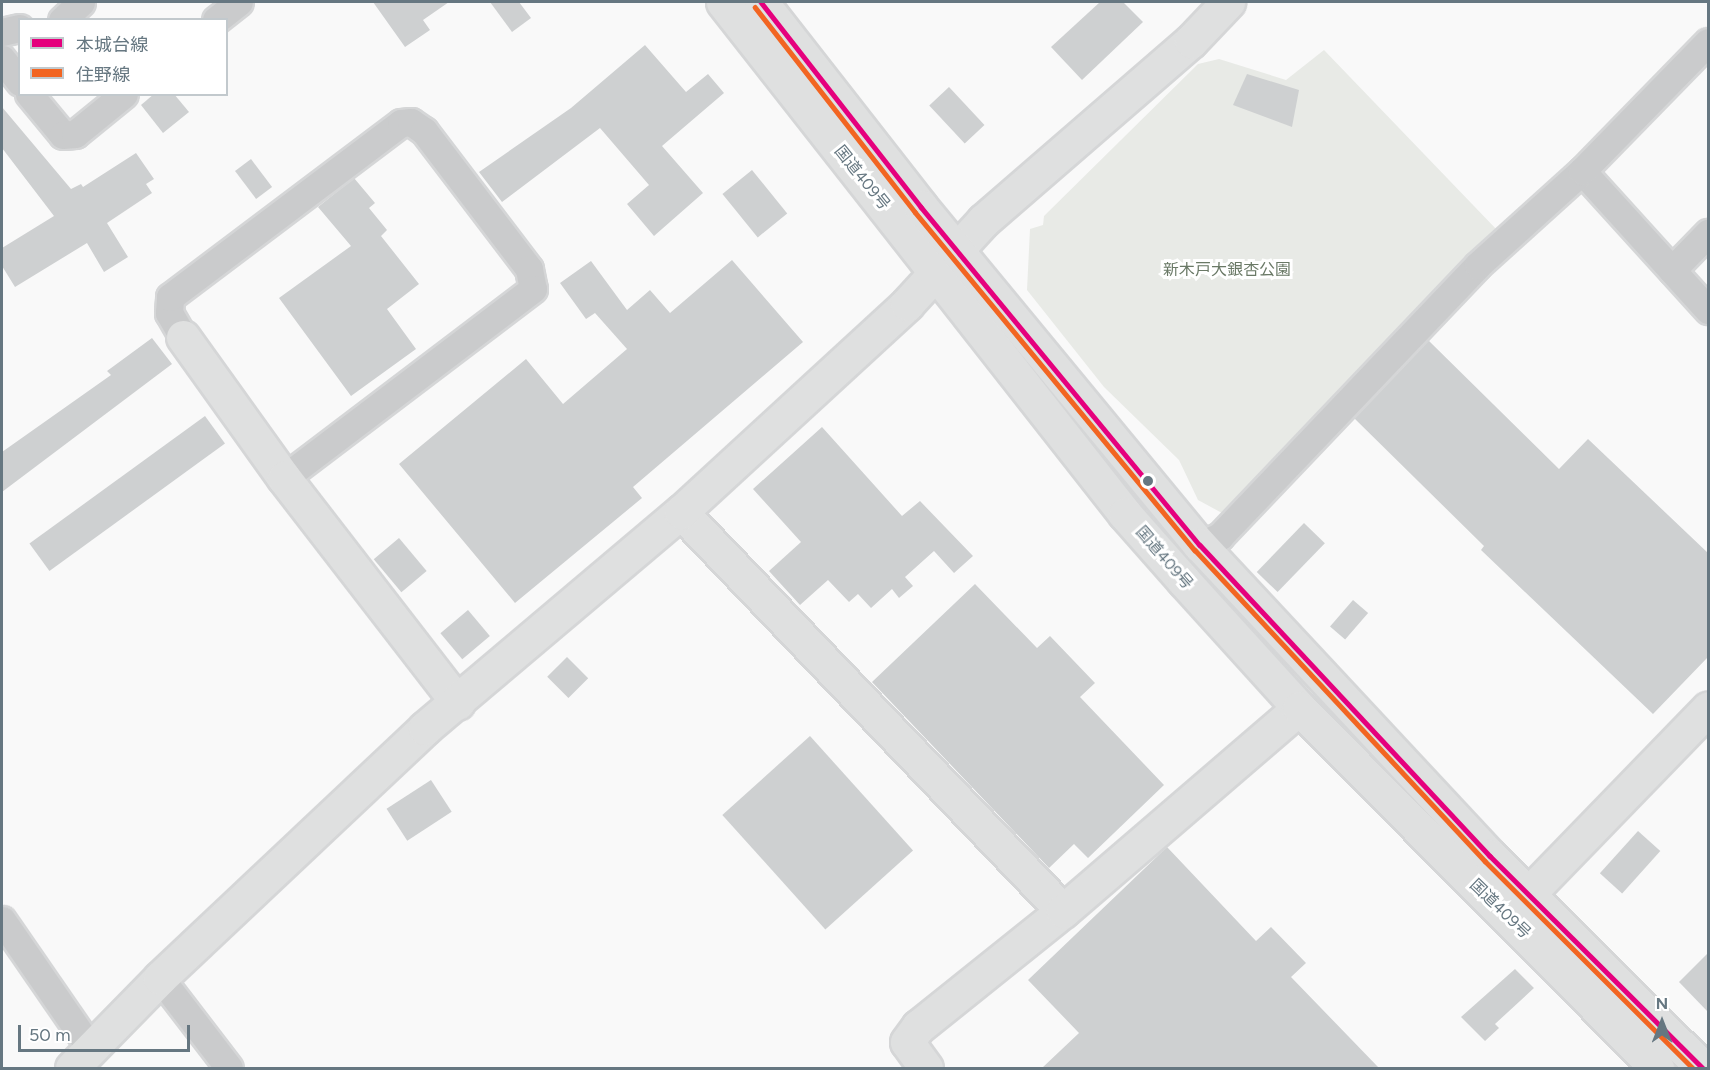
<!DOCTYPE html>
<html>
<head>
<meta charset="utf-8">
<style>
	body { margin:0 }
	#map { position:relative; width:1710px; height:1070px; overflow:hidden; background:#f9f9f9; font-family:Figtree,"Noto Sans JP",sans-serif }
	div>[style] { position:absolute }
	.green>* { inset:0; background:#e8eae6 }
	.building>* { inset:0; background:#ced0d1; transform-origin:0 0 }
	.roads { filter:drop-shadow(2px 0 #d5d6d7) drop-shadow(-2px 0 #d5d6d7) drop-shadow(0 2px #d5d6d7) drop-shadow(0 -2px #d5d6d7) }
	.street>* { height:27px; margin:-13.5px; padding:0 13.5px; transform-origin:13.5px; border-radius:13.5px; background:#cacbcc }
	.secondary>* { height:33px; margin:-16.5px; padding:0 16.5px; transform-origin:16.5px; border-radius:16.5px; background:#dfe0e0 }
	.highway>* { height:33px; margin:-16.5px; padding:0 16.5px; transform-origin:16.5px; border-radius:16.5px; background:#dfe0e0 }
	.bus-1>* { height:4.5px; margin:-2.25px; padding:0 2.25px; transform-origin:2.25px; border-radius:2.25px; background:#e5007d }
	.bus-2>* { height:4.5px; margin:-2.25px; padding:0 2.25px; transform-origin:2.25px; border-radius:2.25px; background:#f26522 }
	.dots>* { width:16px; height:16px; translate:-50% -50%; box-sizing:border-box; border:3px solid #fff; border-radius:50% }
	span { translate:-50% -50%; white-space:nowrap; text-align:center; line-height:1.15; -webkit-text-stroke:6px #fff; paint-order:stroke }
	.street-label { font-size:16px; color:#667781 }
	.park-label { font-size:16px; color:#6a7966 }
	.frame { position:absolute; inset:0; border:3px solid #667781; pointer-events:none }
	.legend { position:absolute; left:18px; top:18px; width:210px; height:78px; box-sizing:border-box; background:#fff; border:2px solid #c2c9cd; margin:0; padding:8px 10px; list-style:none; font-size:18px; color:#667781 }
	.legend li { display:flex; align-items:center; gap:12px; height:30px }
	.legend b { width:30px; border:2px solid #c2c9cd }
	.north { position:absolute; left:1632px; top:992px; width:60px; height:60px; -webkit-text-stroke:4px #fff; paint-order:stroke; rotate:0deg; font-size:16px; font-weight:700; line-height:24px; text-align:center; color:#667781 }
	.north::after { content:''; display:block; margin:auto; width:21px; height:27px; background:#667781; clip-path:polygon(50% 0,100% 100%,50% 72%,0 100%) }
	.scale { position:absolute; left:18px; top:1025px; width:172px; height:27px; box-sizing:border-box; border:3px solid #667781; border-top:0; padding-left:8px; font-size:18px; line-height:21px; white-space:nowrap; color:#667781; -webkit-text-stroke:4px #fff; paint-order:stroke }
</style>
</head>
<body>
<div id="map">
	<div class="green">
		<div style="clip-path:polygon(1324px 50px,1498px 231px,1222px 513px,1198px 500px,1179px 460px,1104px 387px,1027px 290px,1030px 229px,1043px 225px,1044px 216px,1198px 64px,1219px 59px,1286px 80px)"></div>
	</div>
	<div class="building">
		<div style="clip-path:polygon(373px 2px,449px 2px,423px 20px,430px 30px,405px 47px)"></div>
		<div style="clip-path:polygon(490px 2px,519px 2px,531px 18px,512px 32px)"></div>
		<div style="clip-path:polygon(1100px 2px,1123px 2px,1143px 22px,1082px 80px,1051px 47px)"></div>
		<div style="clip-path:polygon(645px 45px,686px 92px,708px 74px,724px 93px,662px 146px,703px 193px,654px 236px,627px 204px,649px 185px,600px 128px,502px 202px,479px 172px,571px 108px)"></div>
		<div style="clip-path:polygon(1247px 74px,1299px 90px,1292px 127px,1233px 105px)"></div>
		<div style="left:949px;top:87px;width:52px;height:27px;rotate:47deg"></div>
		<div style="clip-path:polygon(154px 94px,174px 94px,189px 112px,163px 133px,141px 105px)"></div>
		<div style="clip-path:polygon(2px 107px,71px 189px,81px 184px,83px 187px,136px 153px,154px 179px,146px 184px,152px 193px,107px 223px,128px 257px,104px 272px,87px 243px,15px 287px,2px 266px,2px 248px,54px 216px,2px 148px)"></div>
		<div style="left:251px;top:159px;width:35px;height:20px;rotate:53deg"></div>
		<div style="left:752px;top:170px;width:56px;height:38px;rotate:51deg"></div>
		<div style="clip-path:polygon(354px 178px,375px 203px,369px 208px,387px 230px,381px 236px,419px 284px,387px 309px,416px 349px,351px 396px,279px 298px,351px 246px,318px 207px)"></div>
		<div style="clip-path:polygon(732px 260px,803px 342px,633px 487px,642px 498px,515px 603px,399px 464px,526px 359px,563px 404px,627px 349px,595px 313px,586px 319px,560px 283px,591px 261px,627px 310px,650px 290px,670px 313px)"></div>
		<div style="clip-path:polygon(152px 338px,172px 364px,2px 492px,2px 452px,111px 375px,107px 371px)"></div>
		<div style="clip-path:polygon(1428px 340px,1559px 469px,1588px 439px,1708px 553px,1708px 657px,1653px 714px,1481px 550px,1484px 546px,1354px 418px)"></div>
		<div style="left:205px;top:416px;width:34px;height:217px;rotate:54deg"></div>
		<div style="clip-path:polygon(822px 427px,902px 516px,920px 501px,973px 556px,954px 573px,934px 551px,905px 577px,913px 586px,899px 598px,892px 589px,871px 608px,858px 594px,849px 602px,828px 580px,800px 605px,769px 571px,801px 542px,753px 489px)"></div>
		<div style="left:1304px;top:523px;width:29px;height:68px;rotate:44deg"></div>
		<div style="left:399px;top:538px;width:43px;height:33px;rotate:50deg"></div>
		<div style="clip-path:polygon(975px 584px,1037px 648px,1050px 636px,1095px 683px,1080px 697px,1164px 785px,1088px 858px,1074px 844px,1049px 868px,872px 682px)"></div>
		<div style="left:1353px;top:600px;width:20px;height:35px;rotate:41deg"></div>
		<div style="left:468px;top:610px;width:34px;height:36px;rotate:50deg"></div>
		<div style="left:567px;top:657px;width:30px;height:28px;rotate:45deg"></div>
		<div style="left:810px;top:736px;width:154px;height:118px;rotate:48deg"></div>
		<div style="left:431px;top:780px;width:38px;height:53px;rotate:57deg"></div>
		<div style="left:1638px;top:831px;width:30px;height:57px;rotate:42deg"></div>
		<div style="clip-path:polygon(1167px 847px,1256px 941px,1271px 927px,1306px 963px,1291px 977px,1379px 1068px,1042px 1068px,1079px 1033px,1028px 980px)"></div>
		<div style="clip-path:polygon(1708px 953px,1708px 1012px,1679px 982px)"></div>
		<div style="clip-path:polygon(1515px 969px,1534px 988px,1495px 1024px,1499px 1028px,1485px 1041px,1461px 1017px)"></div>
	</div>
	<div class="roads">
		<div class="street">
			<div style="left:62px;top:20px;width:26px;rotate:-43deg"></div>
			<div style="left:216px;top:20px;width:29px;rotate:-38deg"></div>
			<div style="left:2px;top:32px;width:18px;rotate:-13deg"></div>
			<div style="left:2px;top:59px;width:29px;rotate:52deg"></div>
			<div style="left:29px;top:94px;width:53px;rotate:50.3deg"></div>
			<div style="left:63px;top:135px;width:12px;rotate:-5deg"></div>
			<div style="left:75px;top:134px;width:63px;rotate:-39.2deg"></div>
			<div style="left:1582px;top:171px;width:188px;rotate:47.8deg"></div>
			<div style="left:1672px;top:270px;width:52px;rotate:-45.8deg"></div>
			<div style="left:183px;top:337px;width:28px;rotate:-120deg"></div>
			<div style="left:169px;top:313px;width:16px;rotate:-86deg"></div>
			<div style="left:170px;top:297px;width:289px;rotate:-37deg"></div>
			<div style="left:401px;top:123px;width:10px;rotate:-6deg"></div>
			<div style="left:411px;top:122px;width:16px;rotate:35deg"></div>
			<div style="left:424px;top:131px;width:173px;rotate:52.7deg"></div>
			<div style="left:529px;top:269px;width:20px;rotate:79deg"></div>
			<div style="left:533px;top:289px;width:313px;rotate:142.8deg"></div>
			<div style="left:1200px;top:545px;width:22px;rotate:-24deg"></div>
			<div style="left:1220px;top:536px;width:374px;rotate:-46.4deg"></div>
			<div style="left:1478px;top:265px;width:140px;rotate:-42.1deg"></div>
			<div style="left:1582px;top:171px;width:180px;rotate:-45.7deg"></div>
			<div style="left:2px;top:920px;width:157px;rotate:55.4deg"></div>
			<div style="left:160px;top:978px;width:113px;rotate:52.5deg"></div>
		</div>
		<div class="secondary">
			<div style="left:183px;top:337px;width:173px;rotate:54.4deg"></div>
			<div style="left:284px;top:478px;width:284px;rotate:52.3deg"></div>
			<div style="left:681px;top:512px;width:552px;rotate:46.25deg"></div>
			<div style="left:1509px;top:914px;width:286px;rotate:-45.9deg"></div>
			<div style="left:72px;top:1068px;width:126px;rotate:-45.6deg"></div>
			<div style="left:160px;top:978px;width:364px;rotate:-43.3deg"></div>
			<div style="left:425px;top:728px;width:335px;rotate:-40.2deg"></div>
			<div style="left:681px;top:512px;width:307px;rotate:-42.6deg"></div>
			<div style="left:907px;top:304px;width:113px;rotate:-47.5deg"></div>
			<div style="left:983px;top:221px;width:275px;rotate:-40.9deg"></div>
			<div style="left:1191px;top:41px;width:54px;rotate:-46.5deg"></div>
			<div style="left:926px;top:1068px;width:32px;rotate:-126deg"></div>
			<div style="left:907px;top:1042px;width:19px;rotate:-54deg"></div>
			<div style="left:918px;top:1027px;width:186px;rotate:-38.7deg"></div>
			<div style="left:1063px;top:911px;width:311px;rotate:-40.7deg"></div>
		</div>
		<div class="highway">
			<div style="left:723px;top:2px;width:651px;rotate:51.86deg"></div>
			<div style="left:1125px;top:514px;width:89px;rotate:48.6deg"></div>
			<div style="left:1184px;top:581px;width:171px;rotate:47.8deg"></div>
			<div style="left:1299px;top:708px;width:508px;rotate:45.16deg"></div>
			<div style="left:761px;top:2px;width:260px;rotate:52deg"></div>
			<div style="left:921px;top:207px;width:438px;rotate:50.5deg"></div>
			<div style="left:1200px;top:545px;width:425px;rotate:47deg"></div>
			<div style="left:1490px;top:856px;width:301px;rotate:44.9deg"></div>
		</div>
	</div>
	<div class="bus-1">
		<div style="left:761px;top:2px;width:260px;rotate:52deg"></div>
		<div style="left:921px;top:207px;width:438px;rotate:50.5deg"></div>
		<div style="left:1200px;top:545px;width:425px;rotate:47deg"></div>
		<div style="left:1490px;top:856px;width:301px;rotate:44.9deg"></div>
	</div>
	<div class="bus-2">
		<div style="left:755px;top:7px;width:260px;rotate:52deg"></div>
		<div style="left:915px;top:212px;width:439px;rotate:50.4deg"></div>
		<div style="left:1195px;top:550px;width:425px;rotate:47deg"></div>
		<div style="left:1485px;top:861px;width:293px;rotate:44.9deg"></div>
	</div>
	<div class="dots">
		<div style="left:1148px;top:481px;background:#667781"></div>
	</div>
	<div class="street-label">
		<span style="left:862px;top:178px;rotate:51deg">国道409号</span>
		<span style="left:1164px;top:558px;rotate:49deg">国道409号</span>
		<span style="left:1500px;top:909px;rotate:44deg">国道409号</span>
	</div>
	<div class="park-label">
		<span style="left:1227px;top:270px">新木戸大銀杏公園</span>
	</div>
	<div class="frame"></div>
	<ul class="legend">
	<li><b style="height:8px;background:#e5007d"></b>本城台線</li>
	<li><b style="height:8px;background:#f26522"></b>住野線</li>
	</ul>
	<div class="north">N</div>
	<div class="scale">50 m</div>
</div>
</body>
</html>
